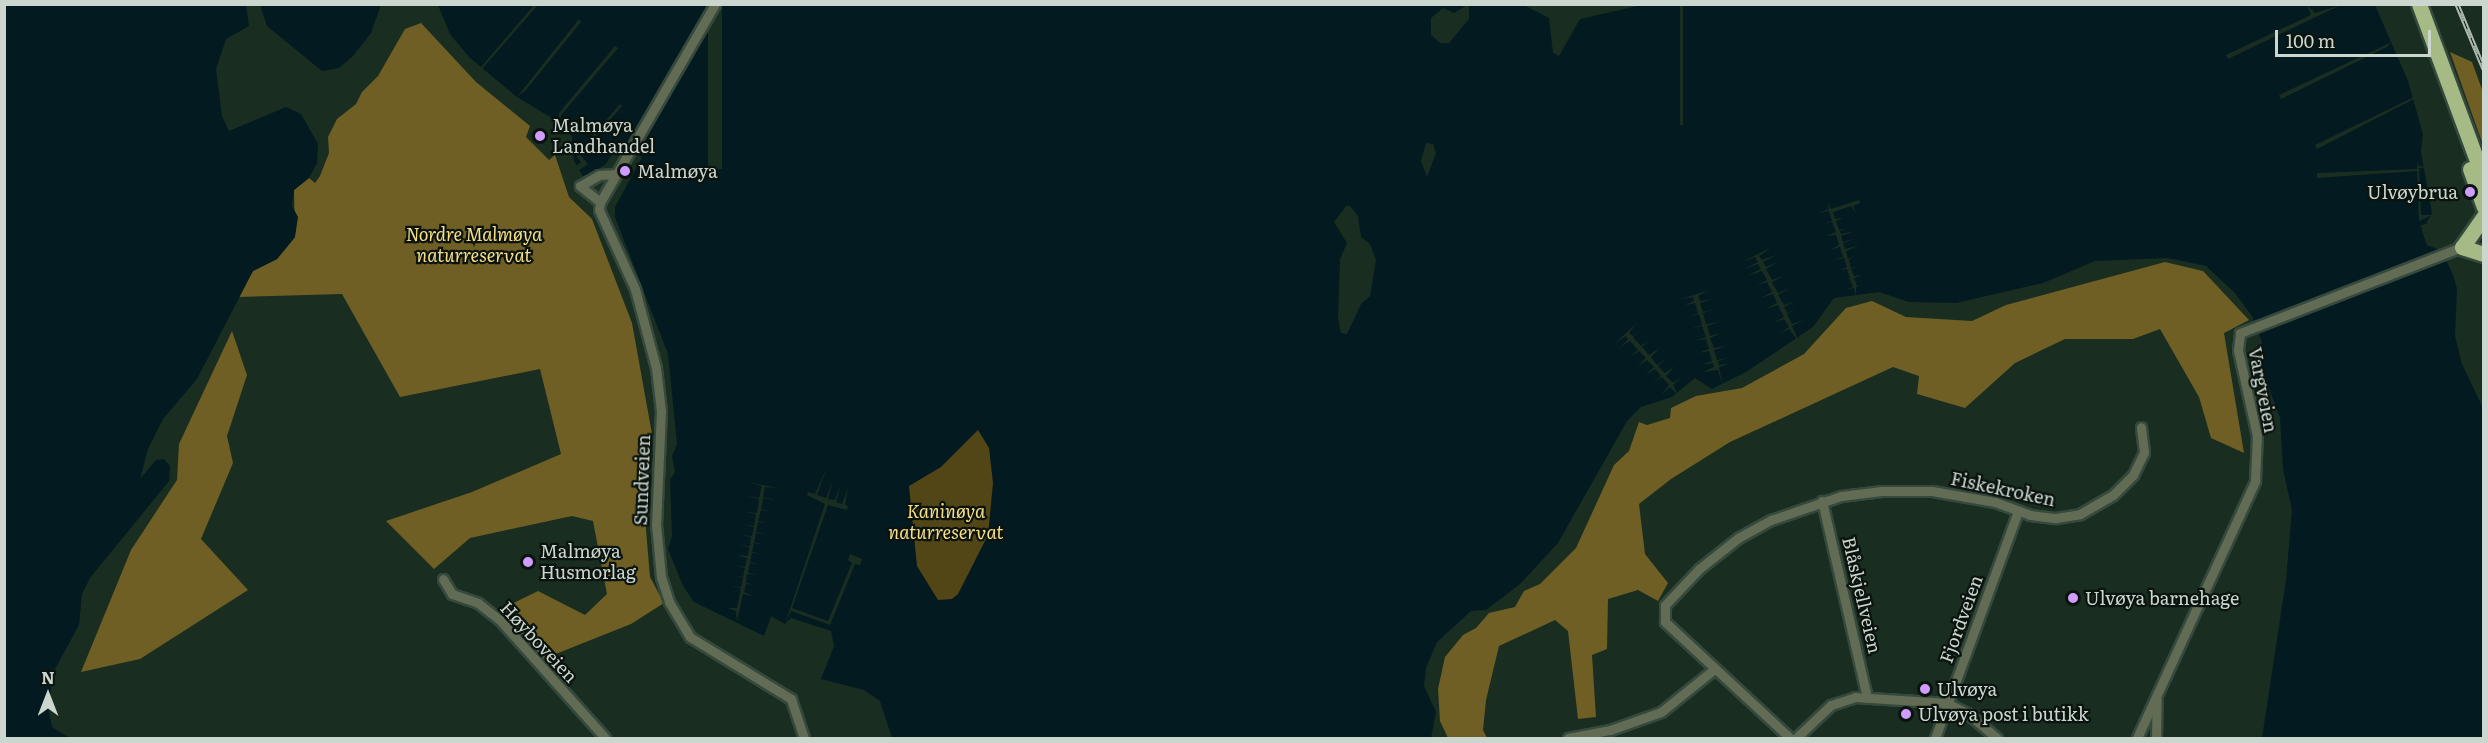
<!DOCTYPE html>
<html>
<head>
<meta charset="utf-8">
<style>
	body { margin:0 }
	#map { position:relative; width:2488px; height:743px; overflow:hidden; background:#192e21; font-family:Literata,serif }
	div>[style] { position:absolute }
	.green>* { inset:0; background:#524617 }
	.forest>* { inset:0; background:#6f5f24 }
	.water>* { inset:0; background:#031a20 }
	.pier>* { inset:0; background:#192e21; transform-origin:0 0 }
	.roads { filter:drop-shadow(2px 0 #35493d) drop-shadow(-2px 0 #35493d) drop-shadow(0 2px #35493d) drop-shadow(0 -2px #35493d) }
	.minor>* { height:9px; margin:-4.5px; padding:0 4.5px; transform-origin:4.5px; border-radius:4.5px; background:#626b54 }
	.trunk>* { height:15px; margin:-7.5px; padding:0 7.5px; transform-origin:7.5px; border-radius:7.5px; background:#a6ba86 }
	.rail>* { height:5px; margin-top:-2.5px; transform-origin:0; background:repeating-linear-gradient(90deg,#0b130e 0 9px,#aebbb2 0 18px); box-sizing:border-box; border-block:2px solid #aebbb2 }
	.dots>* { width:16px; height:16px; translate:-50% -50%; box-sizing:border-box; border:3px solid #0b130e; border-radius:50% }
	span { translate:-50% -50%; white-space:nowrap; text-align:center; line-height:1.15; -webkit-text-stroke:4.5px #0b130e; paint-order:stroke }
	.poi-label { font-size:18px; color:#cad6ce }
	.left { translate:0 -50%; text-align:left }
	.right { translate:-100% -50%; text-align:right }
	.park-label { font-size:18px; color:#f7de87; font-style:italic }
	.street-label { font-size:18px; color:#cad6ce }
	.frame { position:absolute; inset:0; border:6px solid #cad6ce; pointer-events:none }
	.north { position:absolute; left:18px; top:665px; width:60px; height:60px; -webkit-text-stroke:4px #0b130e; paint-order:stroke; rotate:0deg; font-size:16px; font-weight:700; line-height:24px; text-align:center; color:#cad6ce }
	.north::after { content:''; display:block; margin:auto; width:21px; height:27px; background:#cad6ce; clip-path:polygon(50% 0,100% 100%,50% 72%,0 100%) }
	.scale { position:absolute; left:2275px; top:30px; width:156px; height:27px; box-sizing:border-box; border:3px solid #cad6ce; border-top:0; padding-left:8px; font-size:18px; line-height:21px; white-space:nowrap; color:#cad6ce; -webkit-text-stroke:4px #0b130e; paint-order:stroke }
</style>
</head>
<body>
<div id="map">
	<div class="green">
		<div style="clip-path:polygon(1025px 352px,979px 665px,835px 462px)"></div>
	</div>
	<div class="forest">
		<div style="clip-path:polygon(421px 23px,476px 82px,530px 126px,526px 137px,549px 160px,555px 155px,569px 197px,592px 219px,632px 323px,652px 434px,644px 506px,650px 577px,664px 603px,631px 624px,538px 661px,491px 614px,538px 591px,585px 615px,607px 594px,593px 521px,572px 516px,470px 538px,434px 569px,386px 521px,472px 492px,561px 454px,540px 369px,400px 397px,342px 294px,237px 297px,253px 271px,277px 259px,295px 237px,294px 190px,309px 178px,315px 183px,320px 176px,329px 153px,328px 137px,337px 119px,356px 104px,362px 92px,378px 76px,405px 29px)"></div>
		<div style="clip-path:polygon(2450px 52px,2472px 62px,2483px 92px,2483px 145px)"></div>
		<div style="clip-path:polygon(2165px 262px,2203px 271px,2249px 320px,2224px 333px,2244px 453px,2211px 438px,2199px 397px,2160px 329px,2133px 339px,2065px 339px,2015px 363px,1965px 408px,1917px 394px,1919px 376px,1893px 367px,1730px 442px,1671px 479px,1639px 504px,1645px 554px,1668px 583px,1658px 601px,1638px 590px,1608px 599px,1607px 649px,1592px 655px,1596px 717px,1578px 719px,1568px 631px,1555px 620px,1499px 646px,1486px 700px,1483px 730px,1487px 738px,1448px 738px,1440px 721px,1438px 689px,1445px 657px,1463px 635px,1476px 628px,1489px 613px,1515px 607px,1524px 591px,1540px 584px,1576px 548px,1614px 465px,1629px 451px,1639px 422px,1647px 425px,1670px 418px,1671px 408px,1696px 396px,1742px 388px,1804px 354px,1846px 308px,1872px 301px,1906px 317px,1972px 321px,2006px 305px)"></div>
		<div style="clip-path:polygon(232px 331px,247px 375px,227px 436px,233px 463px,201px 539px,248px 590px,140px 659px,81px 672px,131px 550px,177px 480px,179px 444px)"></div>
	</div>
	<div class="water">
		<div style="clip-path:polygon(evenodd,1522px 4px,1549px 18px,1553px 53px,1559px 56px,1580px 19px,1642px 5px,2375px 5px,2408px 81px,2423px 134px,2421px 152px,2432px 213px,2426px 224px,2421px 225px,2422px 231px,2427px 245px,2442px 251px,2453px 275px,2457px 289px,2455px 336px,2462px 364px,2483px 408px,2483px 738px,2262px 738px,2286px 580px,2292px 510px,2283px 469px,2280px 418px,2259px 361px,2262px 342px,2252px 316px,2235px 293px,2206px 266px,2168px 258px,2095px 261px,2043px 283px,1956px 303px,1909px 302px,1879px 292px,1834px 298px,1813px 327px,1746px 372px,1712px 389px,1695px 378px,1672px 397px,1641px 407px,1627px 421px,1558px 543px,1520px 584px,1486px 610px,1471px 611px,1437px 642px,1426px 668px,1424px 686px,1436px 712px,1431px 738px,892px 738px,880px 701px,864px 690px,821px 679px,834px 646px,831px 631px,791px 618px,785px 624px,771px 616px,764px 636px,694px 602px,683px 586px,668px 549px,672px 536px,670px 480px,675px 472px,672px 456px,677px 444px,668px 354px,615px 217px,615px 207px,642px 157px,619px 143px,606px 164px,584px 178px,574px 161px,572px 137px,565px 126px,517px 97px,469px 57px,450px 34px,438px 5px,1467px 5px,1454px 13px,1443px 8px,1431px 18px,1431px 35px,1440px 43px,1449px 43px,1469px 19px,1469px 5px,1522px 4px,1426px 143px,1433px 144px,1436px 153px,1427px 177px,1421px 161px,1426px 143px,1522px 4px,1346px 206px,1350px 206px,1358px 216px,1361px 237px,1370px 244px,1376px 260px,1370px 296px,1361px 304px,1347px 334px,1341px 333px,1338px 318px,1340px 259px,1347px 243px,1334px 222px,1346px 206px,1522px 4px,978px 430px,989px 448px,993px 483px,988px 535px,958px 594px,952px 599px,938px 600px,917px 566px,909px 486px,941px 467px,978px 430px)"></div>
		<div style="clip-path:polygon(4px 5px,246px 5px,249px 26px,226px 39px,216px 69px,222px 116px,229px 131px,286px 107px,301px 114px,318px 144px,317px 163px,309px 178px,294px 190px,292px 206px,298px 217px,295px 237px,277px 259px,253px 271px,197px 379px,163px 419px,148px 449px,140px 479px,156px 460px,164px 459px,170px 466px,169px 481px,90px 578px,82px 594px,79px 625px,54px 671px,48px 707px,52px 727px,70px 738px,5px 738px)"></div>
		<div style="clip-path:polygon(260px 5px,381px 5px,371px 33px,353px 56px,339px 68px,322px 71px,267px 26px)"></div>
	</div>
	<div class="pier">
		<div style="clip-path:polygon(534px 5px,538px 5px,482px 69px,481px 67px)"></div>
		<div style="left:708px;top:5px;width:14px;height:164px"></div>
		<div style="left:1680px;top:5px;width:3px;height:120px"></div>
		<div style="clip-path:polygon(2307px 5px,2315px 13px,2341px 5px,2228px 59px,2226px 55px,2311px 15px)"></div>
		<div style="clip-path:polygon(579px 19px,581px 22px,526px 90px,517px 97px)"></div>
		<div style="clip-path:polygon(2392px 42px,2387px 47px,2281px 99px,2279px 95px)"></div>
		<div style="clip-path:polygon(615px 46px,618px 48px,562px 114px,558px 124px,559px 113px)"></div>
		<div style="clip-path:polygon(2414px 97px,2414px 99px,2317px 149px,2315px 145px)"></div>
		<div style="clip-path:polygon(620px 104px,622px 106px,580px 155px,588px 164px,579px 170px,576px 166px,581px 162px,576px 155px)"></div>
		<div style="clip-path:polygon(2418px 161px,2419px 166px,2428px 167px,2419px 168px,2421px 215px,2432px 215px,2419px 221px,2417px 171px,2317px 178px,2317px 173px,2417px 169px)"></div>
		<div style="clip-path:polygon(1859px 200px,1860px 203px,1853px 206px,1856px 213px,1851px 206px,1833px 212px,1835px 219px,1843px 218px,1836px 221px,1839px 230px,1847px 228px,1840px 231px,1841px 234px,1855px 231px,1841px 236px,1843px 242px,1858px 238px,1843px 243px,1845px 249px,1860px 245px,1846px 251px,1848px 259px,1855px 256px,1849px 260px,1851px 268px,1859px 266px,1851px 269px,1854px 276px,1862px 275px,1854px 278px,1857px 286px,1864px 284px,1856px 287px,1856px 296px,1854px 288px,1845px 290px,1853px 287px,1850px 279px,1843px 282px,1850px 278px,1847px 269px,1840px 270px,1847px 267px,1844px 258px,1833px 260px,1843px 257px,1840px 247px,1830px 250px,1839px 245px,1836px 235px,1826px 236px,1836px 232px,1832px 222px,1822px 224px,1832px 221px,1829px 211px,1818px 213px,1829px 209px,1828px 202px,1831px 209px)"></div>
		<div style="clip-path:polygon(1772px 247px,1759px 256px,1762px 260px,1776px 255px,1763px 262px,1766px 267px,1779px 261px,1766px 269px,1772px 280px,1784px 276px,1772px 282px,1778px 293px,1790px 288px,1778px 295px,1784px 305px,1795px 301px,1784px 307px,1787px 313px,1798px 308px,1787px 314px,1792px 324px,1804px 320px,1792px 326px,1799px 342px,1789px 329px,1778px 335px,1789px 327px,1784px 319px,1773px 323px,1784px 317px,1778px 305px,1766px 309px,1777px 303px,1773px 294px,1761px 298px,1772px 292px,1767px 282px,1756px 286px,1767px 280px,1762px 271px,1747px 276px,1761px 269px,1758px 264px,1744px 269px,1758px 262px,1755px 257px,1740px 263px)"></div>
		<div style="clip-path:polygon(1709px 290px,1698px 296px,1700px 301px,1712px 299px,1700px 303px,1703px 312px,1715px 309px,1703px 313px,1706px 324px,1719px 322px,1707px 326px,1710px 336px,1722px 333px,1710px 338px,1714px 348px,1726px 346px,1714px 350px,1717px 360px,1729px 358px,1718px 361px,1719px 365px,1731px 363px,1719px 367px,1723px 387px,1718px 370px,1703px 372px,1714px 367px,1713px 363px,1701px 365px,1712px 361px,1709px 351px,1698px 353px,1709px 349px,1706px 339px,1694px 341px,1706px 337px,1702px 326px,1690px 329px,1702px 325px,1699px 314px,1687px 318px,1698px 313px,1695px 303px,1684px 306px,1694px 301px,1693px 297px,1681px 299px)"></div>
		<div style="clip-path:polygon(1637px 323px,1629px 333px,1633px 336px,1642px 329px,1633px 337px,1641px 346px,1651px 339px,1642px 347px,1649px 355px,1660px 348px,1651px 357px,1657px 365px,1668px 357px,1658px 366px,1665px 373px,1675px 366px,1666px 376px,1673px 383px,1683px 376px,1673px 385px,1678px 395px,1670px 387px,1661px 395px,1669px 385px,1662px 377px,1652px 384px,1661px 376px,1655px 369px,1645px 376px,1654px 367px,1647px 360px,1637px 367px,1646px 358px,1639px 351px,1629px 358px,1638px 350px,1630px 341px,1619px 348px,1628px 340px,1626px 336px,1615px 343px)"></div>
		<div style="clip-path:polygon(827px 467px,817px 495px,826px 498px,833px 480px,828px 499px,835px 500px,841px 484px,836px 502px,842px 504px,848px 488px,845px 505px,848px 506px,847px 510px,828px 505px,792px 608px,828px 621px,852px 563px,848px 560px,850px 554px,862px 559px,860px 565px,855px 564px,830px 625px,791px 611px,785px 624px,825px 504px,807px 495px,808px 492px,815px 494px)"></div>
		<div style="clip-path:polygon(747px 482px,778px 488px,765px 487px,763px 497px,776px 500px,763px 498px,761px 509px,773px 512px,761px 510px,758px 521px,771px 524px,758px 522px,756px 532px,767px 534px,756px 533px,754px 542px,765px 545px,754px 543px,752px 552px,763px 554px,752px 553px,750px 562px,761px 565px,750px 563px,748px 573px,759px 575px,747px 574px,746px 583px,756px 585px,746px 584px,744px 592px,754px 596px,743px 594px,737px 622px,736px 611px,728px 608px,737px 608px,741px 588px,730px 586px,741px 587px,743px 578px,733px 575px,743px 577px,745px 568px,734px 565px,745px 567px,747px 558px,736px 555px,748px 556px,749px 547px,739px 545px,750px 546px,751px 537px,741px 535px,752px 536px,754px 527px,741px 524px,754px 526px,756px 514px,741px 511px,757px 513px,759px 499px,744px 495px,759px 498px,762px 486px)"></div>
	</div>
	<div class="roads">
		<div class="minor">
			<div style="left:715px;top:4px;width:229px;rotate:120.1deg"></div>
			<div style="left:600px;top:202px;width:8px;rotate:97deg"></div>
			<div style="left:599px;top:210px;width:87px;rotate:65.5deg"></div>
			<div style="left:635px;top:289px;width:82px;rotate:75.1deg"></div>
			<div style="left:656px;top:368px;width:43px;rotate:83.4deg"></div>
			<div style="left:661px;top:411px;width:113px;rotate:92.5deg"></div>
			<div style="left:656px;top:524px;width:53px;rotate:84.6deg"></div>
			<div style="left:661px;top:577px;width:26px;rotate:72deg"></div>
			<div style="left:669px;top:602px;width:41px;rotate:59deg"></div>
			<div style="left:690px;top:637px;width:119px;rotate:31.5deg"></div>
			<div style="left:791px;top:699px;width:41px;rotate:71.6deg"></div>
			<div style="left:600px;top:202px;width:26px;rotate:-141deg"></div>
			<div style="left:580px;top:186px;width:22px;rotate:-30deg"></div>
			<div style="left:599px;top:175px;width:17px;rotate:-3deg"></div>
			<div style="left:1822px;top:501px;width:202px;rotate:77.1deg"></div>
			<div style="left:443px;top:579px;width:17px;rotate:59deg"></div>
			<div style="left:452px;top:594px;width:28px;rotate:19deg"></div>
			<div style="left:478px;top:603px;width:28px;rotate:38deg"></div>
			<div style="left:500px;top:620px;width:158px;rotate:48.3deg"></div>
			<div style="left:1568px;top:738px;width:43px;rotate:-10.8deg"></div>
			<div style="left:1610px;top:730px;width:54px;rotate:-19.4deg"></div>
			<div style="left:1661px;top:712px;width:67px;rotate:-38.9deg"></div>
			<div style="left:1790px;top:738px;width:171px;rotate:-137.1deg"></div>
			<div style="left:1665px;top:622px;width:17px;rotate:-90deg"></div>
			<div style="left:1665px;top:605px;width:50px;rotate:-46.6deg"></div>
			<div style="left:1699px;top:569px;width:50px;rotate:-38.5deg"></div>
			<div style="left:1738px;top:538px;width:38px;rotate:-29deg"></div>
			<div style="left:1771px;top:520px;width:74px;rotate:-18.9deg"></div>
			<div style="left:1841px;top:496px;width:41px;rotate:-7deg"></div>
			<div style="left:1882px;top:491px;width:50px"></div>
			<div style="left:1932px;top:491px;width:64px;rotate:9.9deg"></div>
			<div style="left:1995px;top:502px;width:37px;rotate:20deg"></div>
			<div style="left:2030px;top:515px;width:26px;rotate:7deg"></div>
			<div style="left:2056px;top:518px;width:24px;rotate:-9deg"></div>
			<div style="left:2080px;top:514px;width:38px;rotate:-30deg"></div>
			<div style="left:2113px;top:495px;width:28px;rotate:-45deg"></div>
			<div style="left:2133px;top:475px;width:25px;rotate:-64deg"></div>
			<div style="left:2144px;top:452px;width:25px;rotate:-97deg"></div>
			<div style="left:1796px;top:738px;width:48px;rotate:-43.3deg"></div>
			<div style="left:1831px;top:705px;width:25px;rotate:-18deg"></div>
			<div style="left:1855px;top:697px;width:92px;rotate:3.7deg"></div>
			<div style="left:1947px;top:703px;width:22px;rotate:27deg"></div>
			<div style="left:1967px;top:713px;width:39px;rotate:40deg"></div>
			<div style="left:1935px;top:738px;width:242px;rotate:-69.9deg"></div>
			<div style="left:2137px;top:738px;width:283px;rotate:-65.3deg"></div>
			<div style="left:2255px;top:481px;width:45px;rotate:-87.5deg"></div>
			<div style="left:2257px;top:436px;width:88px;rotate:-102.5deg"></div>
			<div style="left:2238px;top:350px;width:17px;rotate:-83deg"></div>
			<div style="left:2240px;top:333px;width:238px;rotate:-21.2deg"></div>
			<div style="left:2156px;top:738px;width:39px;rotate:-89deg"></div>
		</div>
		<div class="trunk">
			<div style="left:2419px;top:4px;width:188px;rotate:69.7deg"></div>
			<div style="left:2470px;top:169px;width:40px;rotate:69.8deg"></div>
			<div style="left:2484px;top:216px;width:38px;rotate:125deg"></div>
			<div style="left:2462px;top:247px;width:23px;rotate:18deg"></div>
		</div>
	</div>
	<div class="rail">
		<div style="left:2457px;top:4px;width:70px;rotate:67.4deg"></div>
	</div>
	<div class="dots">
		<div style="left:540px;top:136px;background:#d09dfe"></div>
		<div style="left:625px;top:171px;background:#d09dfe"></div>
		<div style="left:2470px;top:192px;background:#d09dfe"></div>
		<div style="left:528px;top:562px;background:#d09dfe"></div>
		<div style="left:2073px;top:598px;background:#d09dfe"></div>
		<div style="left:1925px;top:689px;background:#d09dfe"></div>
		<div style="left:1906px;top:714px;background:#d09dfe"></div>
	</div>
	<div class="poi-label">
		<span class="left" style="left:552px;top:136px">Malmøya<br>Landhandel</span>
		<span class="left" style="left:637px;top:171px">Malmøya</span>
		<span class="right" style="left:2458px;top:192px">Ulvøybrua</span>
		<span class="left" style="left:540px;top:562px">Malmøya<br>Husmorlag</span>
		<span class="left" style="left:2085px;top:598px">Ulvøya barnehage</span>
		<span class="left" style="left:1937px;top:689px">Ulvøya</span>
		<span class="left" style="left:1918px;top:714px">Ulvøya post i butikk</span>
	</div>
	<div class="park-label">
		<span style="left:474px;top:245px">Nordre Malmøya<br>naturreservat</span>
		<span style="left:946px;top:522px">Kaninøya<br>naturreservat</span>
	</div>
	<div class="street-label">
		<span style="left:2263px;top:390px;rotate:79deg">Vargveien</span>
		<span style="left:642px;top:480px;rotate:-88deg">Sundveien</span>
		<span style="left:2003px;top:489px;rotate:12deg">Fiskekroken</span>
		<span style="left:1862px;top:595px;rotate:77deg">Blåskjellveien</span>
		<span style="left:1961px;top:619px;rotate:-70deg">Fjordveien</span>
		<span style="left:539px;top:642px;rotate:47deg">Høyboveien</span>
	</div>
	<div class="frame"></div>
	<div class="north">N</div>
	<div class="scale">100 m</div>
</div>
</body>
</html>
